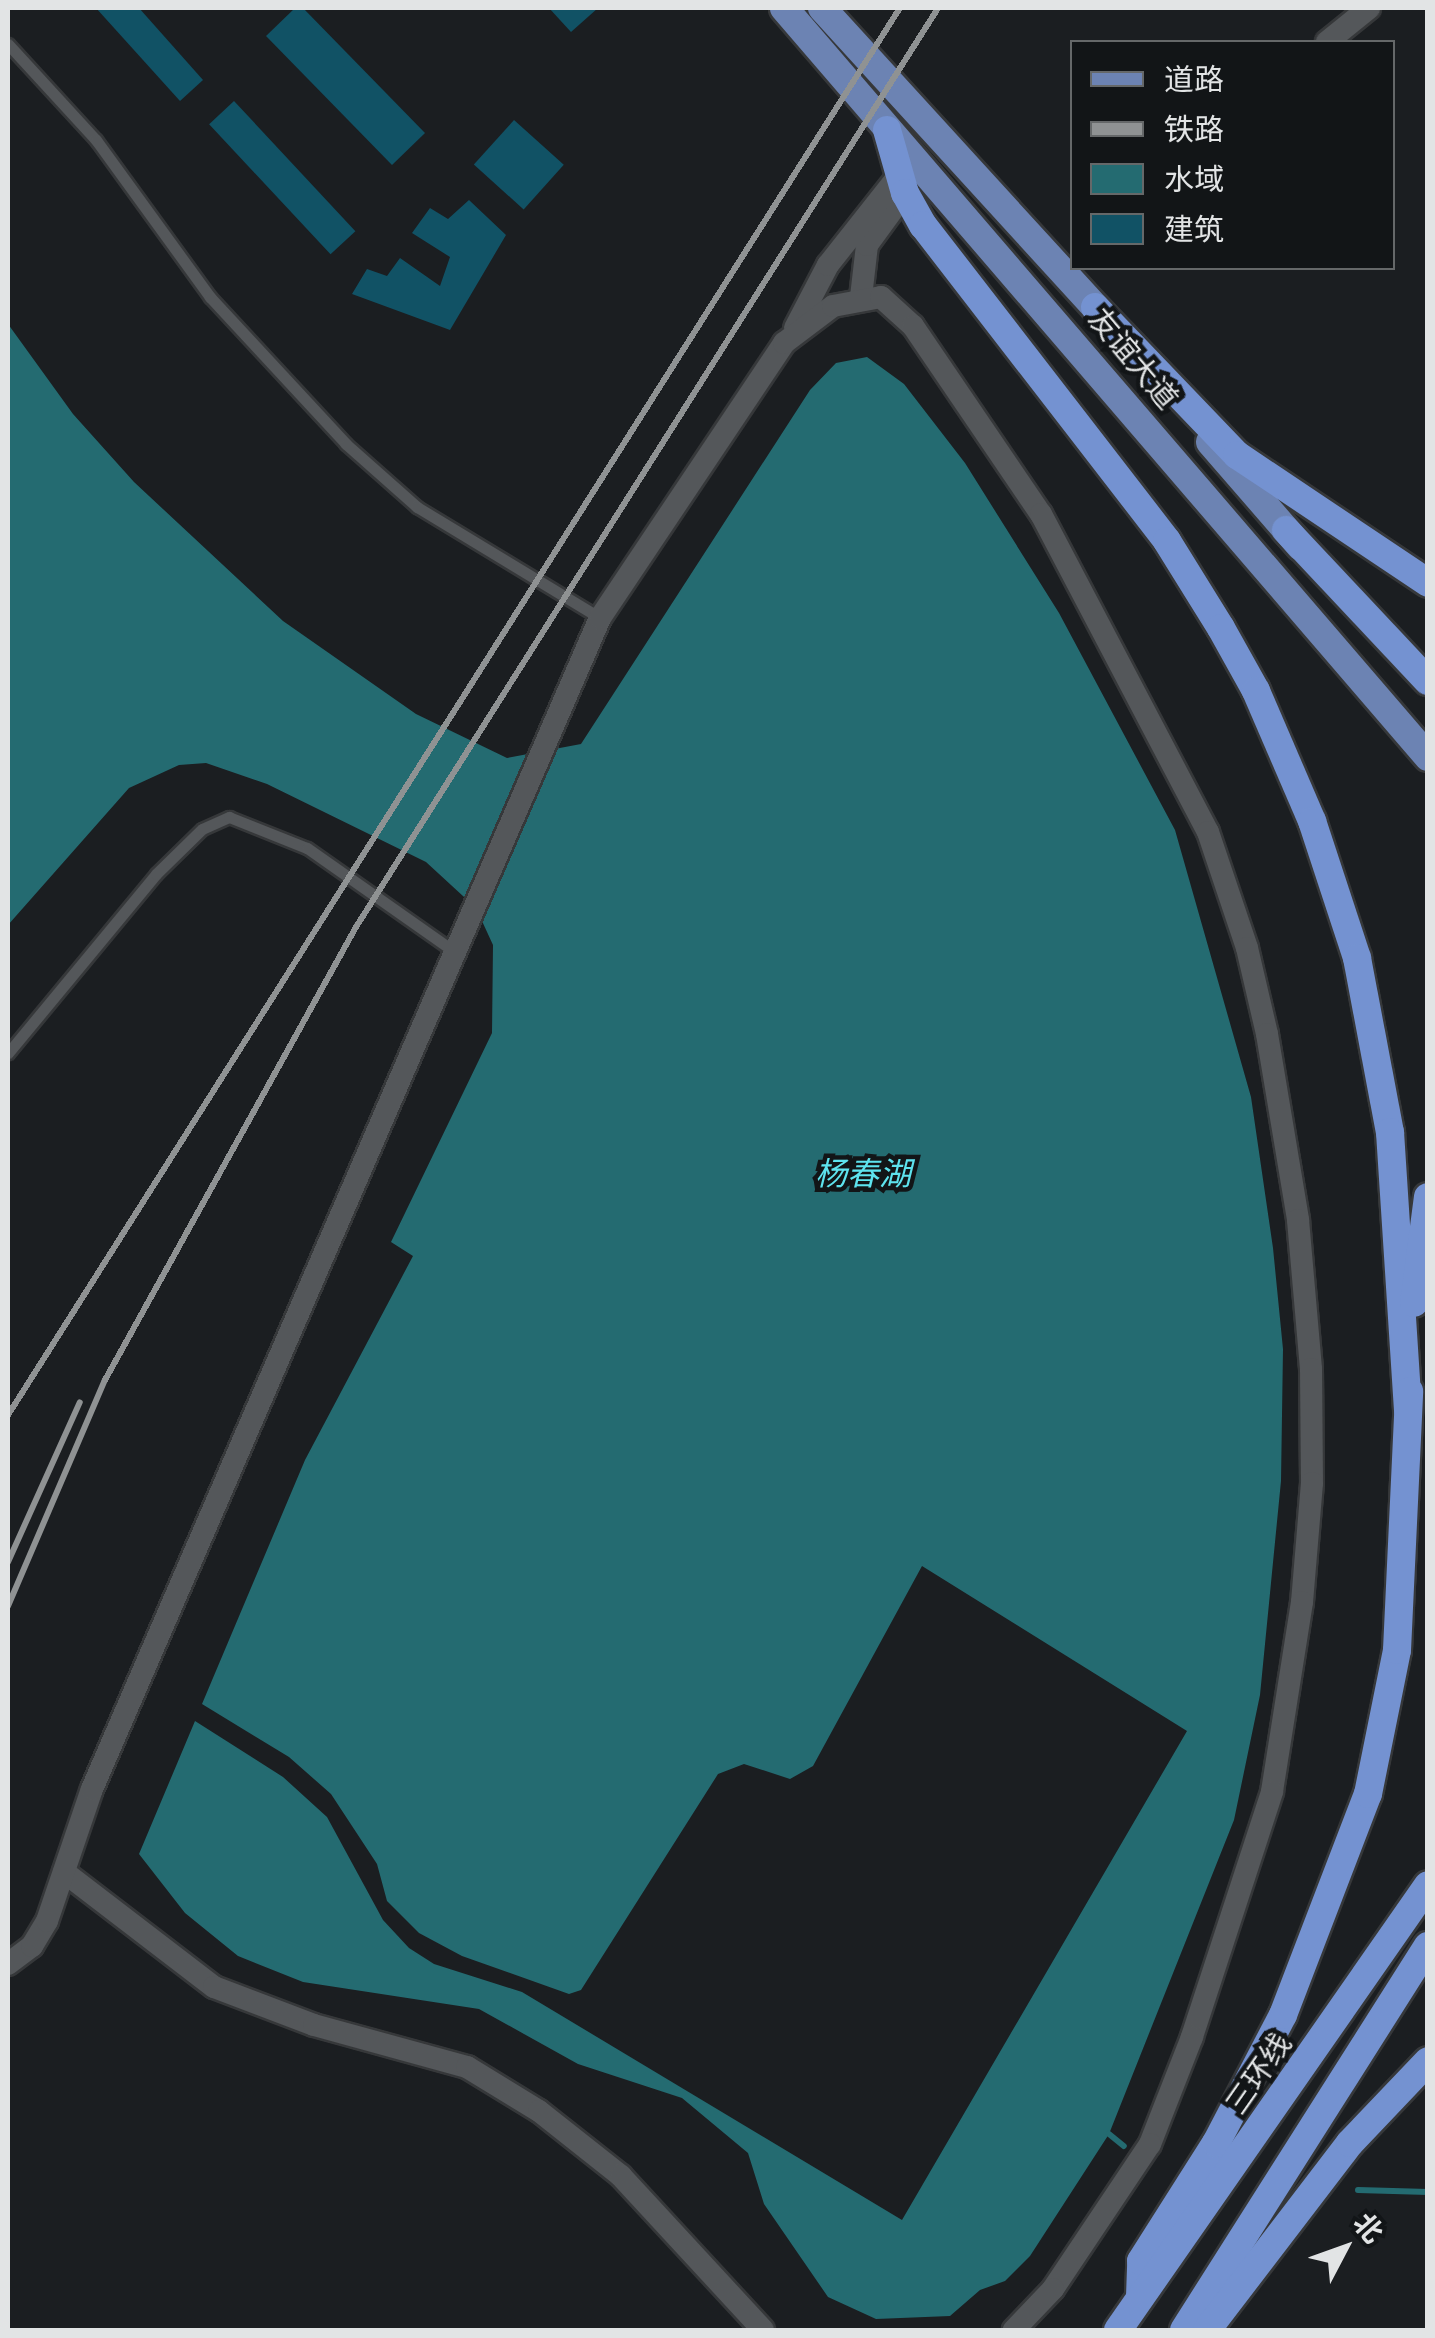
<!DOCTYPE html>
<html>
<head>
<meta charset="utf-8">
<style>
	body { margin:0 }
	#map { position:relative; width:1435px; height:2338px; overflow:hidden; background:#1b1e21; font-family:Poppins,"Noto Sans SC",sans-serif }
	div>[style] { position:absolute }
	.water>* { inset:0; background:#246b71 }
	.stream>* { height:6px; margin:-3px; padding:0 3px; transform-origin:3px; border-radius:3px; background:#246b71 }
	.building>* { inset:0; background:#115265; transform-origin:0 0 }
	.roads { filter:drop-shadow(2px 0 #36383a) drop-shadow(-2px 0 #36383a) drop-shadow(0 2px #36383a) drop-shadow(0 -2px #36383a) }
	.service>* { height:11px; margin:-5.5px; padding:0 5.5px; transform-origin:5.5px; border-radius:5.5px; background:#54575a }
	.minor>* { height:22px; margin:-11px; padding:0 11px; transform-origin:11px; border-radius:11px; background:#54575a }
	.primary>* { height:28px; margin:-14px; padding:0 14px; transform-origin:14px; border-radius:14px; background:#6c83b3 }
	.trunk>* { height:28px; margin:-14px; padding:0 14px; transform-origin:14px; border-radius:14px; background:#7492d1 }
	.rail>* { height:6px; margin:-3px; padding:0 3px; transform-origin:3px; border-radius:3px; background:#8f9293 }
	span { translate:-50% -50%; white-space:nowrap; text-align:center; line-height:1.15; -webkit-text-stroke:9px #121517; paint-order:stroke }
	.street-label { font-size:30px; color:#e2e4e5 }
	.water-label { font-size:32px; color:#5ee3ee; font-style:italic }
	.frame { position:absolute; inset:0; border:10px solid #e2e4e5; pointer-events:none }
	.legend { position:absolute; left:1070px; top:40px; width:325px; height:230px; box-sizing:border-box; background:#121517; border:2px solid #656869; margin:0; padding:12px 18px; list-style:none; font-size:30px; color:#e2e4e5 }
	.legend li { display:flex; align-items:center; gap:20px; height:50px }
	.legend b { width:50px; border:2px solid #656869 }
	.north { position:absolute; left:1295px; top:2198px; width:100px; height:100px; -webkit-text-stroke:8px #121517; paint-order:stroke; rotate:49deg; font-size:28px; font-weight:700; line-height:40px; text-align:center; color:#e2e4e5 }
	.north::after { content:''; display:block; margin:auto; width:35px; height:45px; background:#e2e4e5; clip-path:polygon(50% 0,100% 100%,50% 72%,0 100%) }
</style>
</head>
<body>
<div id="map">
	<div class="water">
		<div style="clip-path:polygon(8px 324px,73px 414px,134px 482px,283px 621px,416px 714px,507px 758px,581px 744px,810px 390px,836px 363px,867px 357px,904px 384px,965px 463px,1059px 613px,1175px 830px,1251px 1097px,1273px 1248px,1283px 1349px,1281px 1481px,1260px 1695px,1234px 1820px,1109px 2134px,1030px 2256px,1005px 2281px,980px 2290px,950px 2316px,876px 2319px,828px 2297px,764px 2204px,748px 2153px,682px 2098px,578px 2064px,479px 2009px,303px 1982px,238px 1956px,185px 1913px,139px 1854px,195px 1721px,283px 1777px,327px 1817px,383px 1920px,409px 1948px,434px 1964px,522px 1992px,902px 2220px,1187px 1731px,922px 1566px,813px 1766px,790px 1779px,744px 1764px,718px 1774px,581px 1990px,569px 1994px,462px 1956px,419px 1933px,387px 1901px,377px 1864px,331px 1794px,289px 1757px,202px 1704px,305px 1460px,413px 1256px,391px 1242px,492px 1033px,493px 945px,476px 908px,426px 862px,267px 784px,206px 763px,179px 765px,129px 788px,8px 925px)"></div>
	</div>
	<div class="stream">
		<div style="left:1109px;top:2134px;width:19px;rotate:39deg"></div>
		<div style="left:1358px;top:2190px;width:70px;rotate:1.6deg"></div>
	</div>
	<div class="building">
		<div style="clip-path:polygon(96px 8px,139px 8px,203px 80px,180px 101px)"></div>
		<div style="clip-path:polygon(295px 8px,303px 8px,425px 133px,392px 165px,266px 36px)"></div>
		<div style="clip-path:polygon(549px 8px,598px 8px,571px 32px)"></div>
		<div style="left:234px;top:101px;width:178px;height:34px;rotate:47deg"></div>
		<div style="left:514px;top:120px;width:67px;height:60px;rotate:42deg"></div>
		<div style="clip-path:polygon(469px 200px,506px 235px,450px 330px,352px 294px,367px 269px,387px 276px,400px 258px,440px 286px,450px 257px,412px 233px,430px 208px,448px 219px)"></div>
	</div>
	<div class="roads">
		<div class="service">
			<div style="left:8px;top:44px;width:130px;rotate:47.5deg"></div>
			<div style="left:96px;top:140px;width:194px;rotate:54deg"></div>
			<div style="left:210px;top:297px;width:200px;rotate:47.2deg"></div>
			<div style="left:346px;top:444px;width:95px;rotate:41.6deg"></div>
			<div style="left:417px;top:507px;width:214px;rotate:31.2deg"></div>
			<div style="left:8px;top:1053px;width:232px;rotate:-50.4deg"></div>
			<div style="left:156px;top:874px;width:64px;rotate:-44.4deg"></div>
			<div style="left:202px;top:829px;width:30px;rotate:-24deg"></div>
			<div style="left:229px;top:817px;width:84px;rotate:21.7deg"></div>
			<div style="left:307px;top:848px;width:181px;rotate:35.1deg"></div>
		</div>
		<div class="minor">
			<div style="left:1327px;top:42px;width:54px;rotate:-39deg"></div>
			<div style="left:861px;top:297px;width:52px;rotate:-83.4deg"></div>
			<div style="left:867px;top:245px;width:64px;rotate:-53.8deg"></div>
			<div style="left:795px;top:328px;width:71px;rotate:-62.4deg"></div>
			<div style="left:828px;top:265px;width:115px;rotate:-51.7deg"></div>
			<div style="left:64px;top:1872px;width:189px;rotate:37.5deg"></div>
			<div style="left:214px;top:1987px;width:107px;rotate:20.8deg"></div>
			<div style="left:314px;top:2025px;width:159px;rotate:15.4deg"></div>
			<div style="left:467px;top:2067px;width:84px;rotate:31.4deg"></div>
			<div style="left:539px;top:2111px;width:105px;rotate:38.4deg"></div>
			<div style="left:621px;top:2176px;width:209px;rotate:47.3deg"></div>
			<div style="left:8px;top:1964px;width:30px;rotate:-37deg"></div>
			<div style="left:32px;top:1946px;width:29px;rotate:-59deg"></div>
			<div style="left:47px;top:1921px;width:139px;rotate:-71.2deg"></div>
			<div style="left:92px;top:1789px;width:1276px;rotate:-66.55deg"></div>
			<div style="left:600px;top:618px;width:331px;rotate:-56.2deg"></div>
			<div style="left:784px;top:343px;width:61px;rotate:-37.1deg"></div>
			<div style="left:833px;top:306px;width:49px;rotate:-10.6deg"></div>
			<div style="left:881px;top:297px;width:43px;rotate:42.2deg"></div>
			<div style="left:913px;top:326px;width:227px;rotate:55.8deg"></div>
			<div style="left:1041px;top:514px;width:359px;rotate:62.3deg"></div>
			<div style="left:1208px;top:832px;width:122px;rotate:71.4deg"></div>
			<div style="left:1247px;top:948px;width:88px;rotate:76.9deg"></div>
			<div style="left:1267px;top:1034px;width:189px;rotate:80.5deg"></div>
			<div style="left:1298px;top:1220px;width:150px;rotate:85deg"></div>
			<div style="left:1311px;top:1369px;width:114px;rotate:89.5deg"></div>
			<div style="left:1312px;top:1483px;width:119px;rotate:94.8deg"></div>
			<div style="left:1302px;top:1602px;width:192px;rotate:99deg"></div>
			<div style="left:1272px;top:1792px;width:258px;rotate:108.1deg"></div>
			<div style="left:1192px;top:2037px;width:115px;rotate:111.4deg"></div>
			<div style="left:1150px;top:2144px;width:174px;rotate:123.8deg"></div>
			<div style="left:1053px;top:2289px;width:57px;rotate:133.6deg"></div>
		</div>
		<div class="primary">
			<div style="left:784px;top:8px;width:988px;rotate:49.31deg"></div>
			<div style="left:822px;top:8px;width:429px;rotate:47.6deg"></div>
			<div style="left:1210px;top:442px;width:138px;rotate:49.1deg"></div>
		</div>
		<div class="trunk">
			<div style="left:887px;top:130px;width:66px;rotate:74.1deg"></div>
			<div style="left:905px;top:193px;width:37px;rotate:61deg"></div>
			<div style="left:923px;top:225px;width:399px;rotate:52.3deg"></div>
			<div style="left:1167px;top:541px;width:102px;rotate:58.2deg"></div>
			<div style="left:1221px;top:628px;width:72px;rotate:60.9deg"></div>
			<div style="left:1256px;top:691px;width:142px;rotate:66.7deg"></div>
			<div style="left:1312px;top:821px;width:144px;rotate:71.8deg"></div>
			<div style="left:1357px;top:958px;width:177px;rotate:79.3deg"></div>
			<div style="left:1390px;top:1132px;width:279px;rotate:86.3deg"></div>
			<div style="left:1095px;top:307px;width:205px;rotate:46.2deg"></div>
			<div style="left:1237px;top:455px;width:230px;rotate:33.8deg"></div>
			<div style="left:1286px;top:530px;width:207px;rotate:46.8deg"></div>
			<div style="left:1414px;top:1303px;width:107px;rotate:-82.5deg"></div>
			<div style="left:1140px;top:2297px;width:36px;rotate:-88deg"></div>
			<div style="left:1141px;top:2261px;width:140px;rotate:-57.6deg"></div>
			<div style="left:1216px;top:2143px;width:144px;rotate:-62.4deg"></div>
			<div style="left:1283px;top:2015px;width:237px;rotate:-69deg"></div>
			<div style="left:1368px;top:1794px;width:147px;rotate:-78.6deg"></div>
			<div style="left:1397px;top:1650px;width:259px;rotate:-87.3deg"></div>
			<div style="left:1118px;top:2330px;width:542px;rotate:-55.14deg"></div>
			<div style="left:1184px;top:2330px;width:455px;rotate:-57.6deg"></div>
			<div style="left:1207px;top:2330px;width:235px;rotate:-52.6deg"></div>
			<div style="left:1350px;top:2143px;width:113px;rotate:-46.4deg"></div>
		</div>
	</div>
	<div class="rail">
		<div style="left:8px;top:1415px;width:1666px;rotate:-57.63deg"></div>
		<div style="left:8px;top:1562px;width:175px;rotate:-65.8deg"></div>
		<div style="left:8px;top:1606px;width:246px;rotate:-66.8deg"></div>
		<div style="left:105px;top:1380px;width:518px;rotate:-61.01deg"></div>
		<div style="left:356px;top:927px;width:1088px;rotate:-57.65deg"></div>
	</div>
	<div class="street-label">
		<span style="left:1133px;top:359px;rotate:50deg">友谊大道</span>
		<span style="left:1259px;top:2074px;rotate:-55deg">三环线</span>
	</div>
	<div class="water-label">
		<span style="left:863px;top:1174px">杨春湖</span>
	</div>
	<div class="frame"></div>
	<ul class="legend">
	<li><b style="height:12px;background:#6c83b3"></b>道路</li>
	<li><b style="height:12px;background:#8f9293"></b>铁路</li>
	<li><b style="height:28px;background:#246b71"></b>水域</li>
	<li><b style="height:28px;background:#115265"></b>建筑</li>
	</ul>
	<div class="north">北</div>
</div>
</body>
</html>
